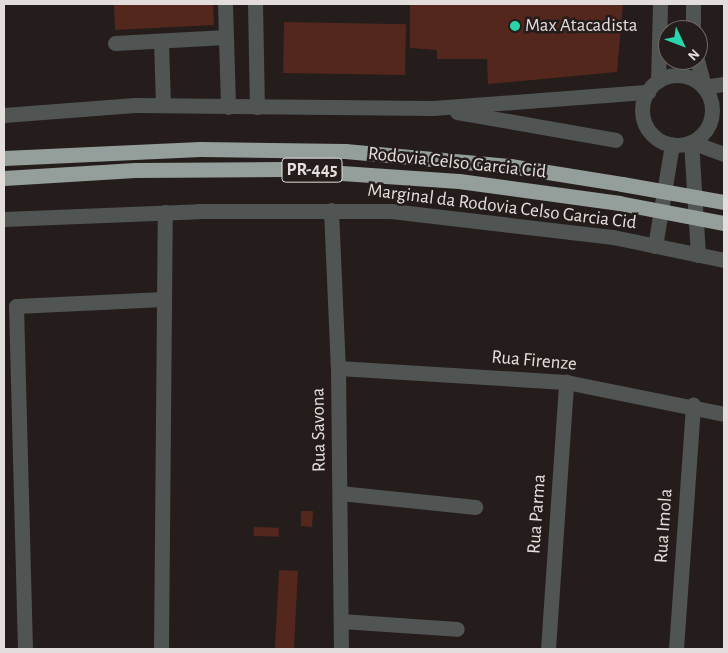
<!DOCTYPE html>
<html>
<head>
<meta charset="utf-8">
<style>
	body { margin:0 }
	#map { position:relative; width:728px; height:653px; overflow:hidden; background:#241d1b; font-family:"Alegreya Sans",sans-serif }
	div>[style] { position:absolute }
	.building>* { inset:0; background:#53271c; transform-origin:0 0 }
	.minor>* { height:15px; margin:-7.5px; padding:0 7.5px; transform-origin:7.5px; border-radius:7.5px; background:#505453 }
	.minor>.ring { margin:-7.5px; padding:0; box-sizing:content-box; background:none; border:15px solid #505453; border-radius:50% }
	.highway>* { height:15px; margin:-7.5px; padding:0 7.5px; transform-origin:7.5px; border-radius:7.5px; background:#949e9a }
	.highway-bridge>* { height:15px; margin:-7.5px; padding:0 7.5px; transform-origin:7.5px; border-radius:7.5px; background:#949e9a }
	.dots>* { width:14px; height:14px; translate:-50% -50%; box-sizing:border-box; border:2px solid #241d1b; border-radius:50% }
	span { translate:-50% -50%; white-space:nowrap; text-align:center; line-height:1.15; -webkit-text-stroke:5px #241d1b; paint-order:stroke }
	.shield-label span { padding:1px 4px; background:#241d1b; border:1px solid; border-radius:4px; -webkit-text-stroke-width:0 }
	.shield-label { font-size:18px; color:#e3dedc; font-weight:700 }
	.poi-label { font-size:19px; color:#e3dedc }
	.left { translate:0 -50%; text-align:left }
	.street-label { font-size:19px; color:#e3dedc }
	.frame { position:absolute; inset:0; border:5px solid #e3dedc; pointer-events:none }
	.north { position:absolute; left:658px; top:20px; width:50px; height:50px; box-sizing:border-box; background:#241d1b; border:1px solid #706a68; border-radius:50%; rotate:133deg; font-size:14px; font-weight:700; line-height:20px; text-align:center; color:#e3dedc }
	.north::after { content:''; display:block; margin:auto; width:18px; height:22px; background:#2ad5ac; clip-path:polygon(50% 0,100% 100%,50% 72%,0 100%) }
</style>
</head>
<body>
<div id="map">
	<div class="building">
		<div style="clip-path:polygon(114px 4px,213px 4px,214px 25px,115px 30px)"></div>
		<div style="clip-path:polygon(410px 4px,623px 4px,617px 72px,488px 84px,487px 59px,437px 59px,437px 50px,410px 48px)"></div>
		<div style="left:284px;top:22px;width:122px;height:51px;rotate:1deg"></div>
		<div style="clip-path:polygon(301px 511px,313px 511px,312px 527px,301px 526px)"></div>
		<div style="left:254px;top:527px;width:25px;height:9px;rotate:2deg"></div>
		<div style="left:279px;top:570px;width:19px;height:79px;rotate:3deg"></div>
	</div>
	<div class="minor">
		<div style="left:225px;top:4px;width:103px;rotate:88.3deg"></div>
		<div style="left:255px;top:4px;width:103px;rotate:88.9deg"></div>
		<div style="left:693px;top:30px;width:26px;rotate:-90deg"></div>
		<div style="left:161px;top:41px;width:64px;rotate:88.2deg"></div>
		<div style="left:115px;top:43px;width:111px;rotate:-3.1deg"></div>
		<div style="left:697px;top:60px;width:28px;rotate:75deg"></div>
		<div style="left:704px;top:87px;width:20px;rotate:-9deg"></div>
		<div class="ring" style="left:642px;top:75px;width:55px;height:55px"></div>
		<div style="left:658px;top:81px;width:77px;rotate:-88.5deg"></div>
		<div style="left:457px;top:112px;width:161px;rotate:10deg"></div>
		<div style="left:4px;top:115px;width:131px;rotate:-4.4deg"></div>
		<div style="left:135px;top:105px;width:298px;rotate:0.6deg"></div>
		<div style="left:433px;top:108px;width:216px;rotate:-4.3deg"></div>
		<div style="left:331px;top:210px;width:158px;rotate:87.5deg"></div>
		<div style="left:338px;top:368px;width:281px;rotate:89.4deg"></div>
		<div style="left:4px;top:219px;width:195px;rotate:-2.3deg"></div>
		<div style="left:199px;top:211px;width:192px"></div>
		<div style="left:391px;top:211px;width:224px;rotate:6.7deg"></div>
		<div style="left:613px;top:237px;width:113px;rotate:11.7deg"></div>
		<div style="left:655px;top:246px;width:103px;rotate:-80.5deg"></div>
		<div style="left:698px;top:255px;width:113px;rotate:-93.5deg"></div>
		<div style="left:691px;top:142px;width:35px;rotate:20deg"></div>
		<div style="left:338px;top:368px;width:228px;rotate:3.5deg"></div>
		<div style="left:566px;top:382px;width:161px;rotate:11.4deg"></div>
		<div style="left:340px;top:493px;width:136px;rotate:5.9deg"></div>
		<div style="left:341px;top:621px;width:116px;rotate:3.9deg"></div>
		<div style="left:25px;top:649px;width:343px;rotate:-91.5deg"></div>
		<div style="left:16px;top:306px;width:148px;rotate:-2.7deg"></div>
		<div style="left:161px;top:649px;width:437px;rotate:-89.5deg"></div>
		<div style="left:548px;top:649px;width:268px;rotate:-86.1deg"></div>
		<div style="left:676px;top:649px;width:245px;rotate:-86deg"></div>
	</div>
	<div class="highway">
		<div style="left:4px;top:158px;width:196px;rotate:-2.6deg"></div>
		<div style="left:200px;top:149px;width:145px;rotate:0.8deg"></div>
		<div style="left:345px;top:151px;width:166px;rotate:5.2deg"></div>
		<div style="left:510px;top:166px;width:113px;rotate:9.1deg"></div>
		<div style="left:4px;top:178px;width:131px;rotate:-3.5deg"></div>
		<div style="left:135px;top:170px;width:148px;rotate:-0.4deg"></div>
		<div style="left:283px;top:169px;width:176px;rotate:3.9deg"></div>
		<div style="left:459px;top:181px;width:162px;rotate:7.8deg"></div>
	</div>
	<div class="highway-bridge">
		<div style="left:622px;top:184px;width:104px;rotate:10deg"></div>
		<div style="left:619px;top:203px;width:107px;rotate:10.8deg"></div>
	</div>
	<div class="dots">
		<div style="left:515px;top:26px;background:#2ad5ac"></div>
	</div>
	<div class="shield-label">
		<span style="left:312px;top:170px">PR-445</span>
	</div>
	<div class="poi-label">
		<span class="left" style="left:525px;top:26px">Max Atacadista</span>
	</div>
	<div class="street-label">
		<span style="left:457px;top:163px;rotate:6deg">Rodovia Celso Garcia Cid</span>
		<span style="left:502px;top:207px;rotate:7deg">Marginal da Rodovia Celso Garcia Cid</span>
		<span style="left:534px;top:361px;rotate:5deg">Rua Firenze</span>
		<span style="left:319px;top:430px;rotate:-91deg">Rua Savona</span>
		<span style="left:537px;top:514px;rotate:-86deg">Rua Parma</span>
		<span style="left:664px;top:526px;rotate:-86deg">Rua Imola</span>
	</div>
	<div class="frame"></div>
	<div class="north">N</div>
</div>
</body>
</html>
